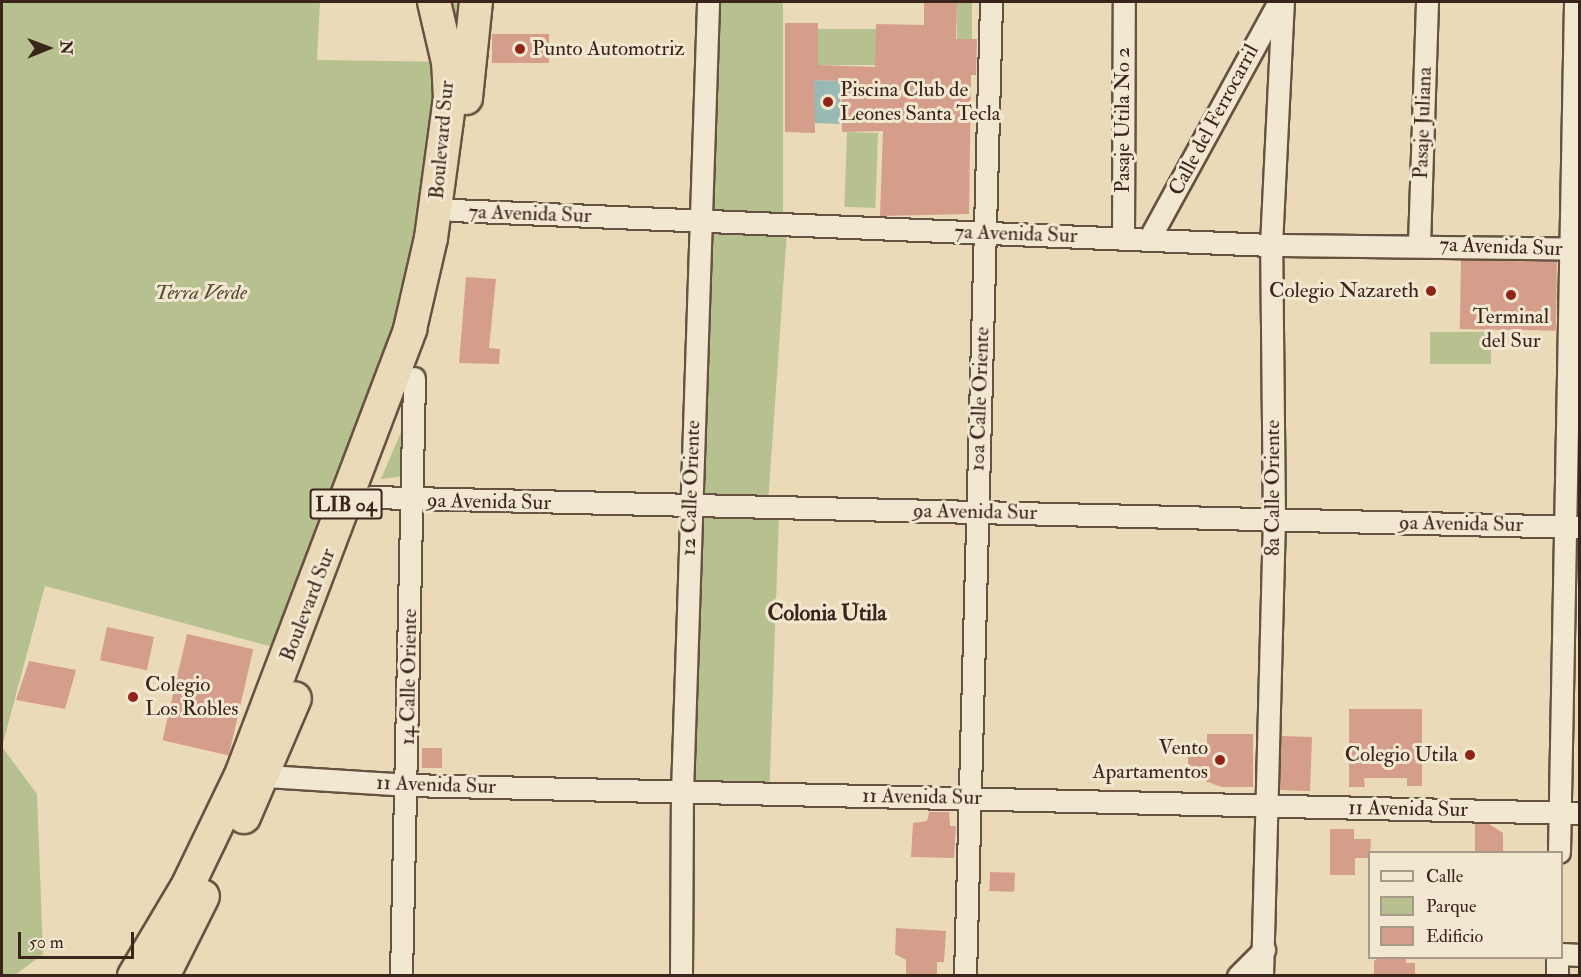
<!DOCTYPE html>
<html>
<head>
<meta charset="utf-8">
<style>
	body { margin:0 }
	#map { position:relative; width:1581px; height:977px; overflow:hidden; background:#ebdab8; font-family:"IM FELL Double Pica",serif }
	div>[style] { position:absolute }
	.green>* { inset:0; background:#b7c08f; transform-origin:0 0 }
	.water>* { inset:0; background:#99bab4; transform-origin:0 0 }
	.building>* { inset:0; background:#d59e8b; transform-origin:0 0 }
	.roads { filter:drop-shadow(2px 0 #675242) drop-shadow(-2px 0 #675242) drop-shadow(0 2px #675242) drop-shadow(0 -2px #675242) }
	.minor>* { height:21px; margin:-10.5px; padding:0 10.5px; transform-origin:10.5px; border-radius:10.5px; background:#f2e7d1 }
	.highway>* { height:32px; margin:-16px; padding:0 16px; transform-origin:16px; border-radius:16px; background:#ebdab8 }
	.dots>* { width:16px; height:16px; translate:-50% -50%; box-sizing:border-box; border:3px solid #f2e7d1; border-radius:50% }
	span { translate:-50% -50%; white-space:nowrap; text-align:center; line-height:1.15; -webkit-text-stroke:6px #f2e7d1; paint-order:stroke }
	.shield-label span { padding:2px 4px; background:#f2e7d1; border:2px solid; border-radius:4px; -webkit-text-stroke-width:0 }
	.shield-label { font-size:20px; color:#3b241a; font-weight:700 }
	.poi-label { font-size:21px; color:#3b241a }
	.left { translate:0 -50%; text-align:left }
	.right { translate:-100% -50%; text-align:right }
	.street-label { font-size:21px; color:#3b241a }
	.park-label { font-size:21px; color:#5a4b37; font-style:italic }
	.neighbourhood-label { font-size:22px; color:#3b241a; font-weight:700 }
	.frame { position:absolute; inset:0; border:3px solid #3b241a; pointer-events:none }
	.legend { position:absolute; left:1368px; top:851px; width:195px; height:108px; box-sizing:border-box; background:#f2e7d1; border:2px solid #a99988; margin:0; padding:8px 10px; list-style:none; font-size:18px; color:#3b241a }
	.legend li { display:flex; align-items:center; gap:12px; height:30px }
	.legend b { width:30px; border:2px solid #a99988 }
	.north { position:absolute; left:18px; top:18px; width:60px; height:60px; -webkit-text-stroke:4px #f2e7d1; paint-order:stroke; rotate:89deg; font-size:16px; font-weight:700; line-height:24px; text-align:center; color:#3b241a }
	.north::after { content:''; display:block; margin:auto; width:21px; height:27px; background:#3b241a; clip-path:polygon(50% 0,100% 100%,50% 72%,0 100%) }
	.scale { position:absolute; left:18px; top:932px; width:116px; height:27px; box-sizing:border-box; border:3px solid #3b241a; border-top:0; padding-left:8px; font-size:18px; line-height:21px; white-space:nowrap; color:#3b241a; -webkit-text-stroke:4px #f2e7d1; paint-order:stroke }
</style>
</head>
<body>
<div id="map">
	<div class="green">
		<div style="clip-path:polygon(2px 2px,320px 2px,317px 60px,456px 62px,443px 2px,468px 5px,459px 95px,456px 88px,402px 328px,281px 642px,269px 646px,45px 586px,2px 747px,37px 794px,43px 954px,15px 975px,2px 976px)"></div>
		<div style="left:713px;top:2px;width:70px;height:215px"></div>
		<div style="left:957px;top:2px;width:15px;height:37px"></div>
		<div style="left:818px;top:29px;width:58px;height:36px"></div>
		<div style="left:878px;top:133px;width:75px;height:31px;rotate:92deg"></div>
		<div style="left:708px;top:229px;width:79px;height:266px;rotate:4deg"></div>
		<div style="left:1430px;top:332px;width:61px;height:32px"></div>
		<div style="clip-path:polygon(401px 432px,408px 433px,404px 476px,381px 479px)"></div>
		<div style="left:700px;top:514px;width:79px;height:269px;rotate:2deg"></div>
	</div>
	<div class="water">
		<div style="left:814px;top:80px;width:27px;height:43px;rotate:2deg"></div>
	</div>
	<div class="building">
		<div style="clip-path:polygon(924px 2px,957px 2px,956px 39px,977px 39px,976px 75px,971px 75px,969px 214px,880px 216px,883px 131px,842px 132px,841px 81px,814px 80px,815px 133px,785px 132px,785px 23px,818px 23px,818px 65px,875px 67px,876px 24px,924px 25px)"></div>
		<div style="left:549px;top:34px;width:29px;height:57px;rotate:90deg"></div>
		<div style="left:1461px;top:260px;width:96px;height:69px;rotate:1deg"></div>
		<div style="clip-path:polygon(466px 277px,496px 279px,489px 348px,500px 349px,499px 364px,459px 363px)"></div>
		<div style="left:107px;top:627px;width:48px;height:34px;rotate:12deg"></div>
		<div style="left:187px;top:634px;width:68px;height:109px;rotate:13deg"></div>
		<div style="clip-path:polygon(29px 661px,76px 670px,65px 709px,16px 700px)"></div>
		<div style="clip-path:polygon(1349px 709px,1422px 709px,1422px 786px,1407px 786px,1407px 778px,1364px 778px,1365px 787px,1349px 787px)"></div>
		<div style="clip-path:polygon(1207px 734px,1253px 734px,1253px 787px,1222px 787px,1188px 775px,1188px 745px,1207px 746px)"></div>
		<div style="left:1281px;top:736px;width:31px;height:54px;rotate:2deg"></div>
		<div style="left:442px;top:748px;width:20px;height:20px;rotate:90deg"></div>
		<div style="clip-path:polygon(929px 812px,949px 812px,950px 826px,956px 826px,954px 858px,911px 857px,913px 823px,927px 821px)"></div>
		<div style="clip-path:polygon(1475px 823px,1489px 824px,1503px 833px,1503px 852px,1475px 852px)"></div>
		<div style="clip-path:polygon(1330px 829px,1354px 829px,1354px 839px,1371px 839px,1370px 858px,1355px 858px,1355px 875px,1330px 875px)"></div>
		<div style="left:990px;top:872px;width:25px;height:19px;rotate:2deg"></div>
		<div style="clip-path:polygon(896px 928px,946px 931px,944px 962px,937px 962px,937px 975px,906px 975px,906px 960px,895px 954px)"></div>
		<div style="clip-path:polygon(1380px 957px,1406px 957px,1406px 963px,1415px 963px,1415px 975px,1374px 975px,1374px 961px)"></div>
	</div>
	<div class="roads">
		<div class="minor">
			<div style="left:452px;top:210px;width:820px;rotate:2.45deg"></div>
			<div style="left:1271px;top:245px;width:309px;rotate:0.7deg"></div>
			<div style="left:1123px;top:238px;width:236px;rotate:-89.8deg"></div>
			<div style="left:1149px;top:239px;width:270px;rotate:-61.3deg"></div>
			<div style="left:1419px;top:244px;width:242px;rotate:-88.1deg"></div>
			<div style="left:371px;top:497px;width:1209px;rotate:1.42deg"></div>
			<div style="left:265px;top:776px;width:142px;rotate:3.6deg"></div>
			<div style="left:407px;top:785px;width:1173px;rotate:1.37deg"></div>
			<div style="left:1559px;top:852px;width:850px;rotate:-88.92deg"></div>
			<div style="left:1562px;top:954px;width:18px;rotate:3deg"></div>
			<div style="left:401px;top:976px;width:598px;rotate:-88.75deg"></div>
			<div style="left:681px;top:976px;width:184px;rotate:-89.7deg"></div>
			<div style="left:682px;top:792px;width:790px;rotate:-88.11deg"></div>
			<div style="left:965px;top:976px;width:974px;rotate:-88.47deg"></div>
			<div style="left:1238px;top:976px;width:37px;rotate:-45deg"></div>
			<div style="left:1262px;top:976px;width:457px;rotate:-88.5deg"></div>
			<div style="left:1274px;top:519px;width:274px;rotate:-90.6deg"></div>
			<div style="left:1271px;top:245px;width:243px;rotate:-87.2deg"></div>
			<div style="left:1557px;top:976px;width:18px;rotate:-90deg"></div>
		</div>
		<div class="highway">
			<div style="left:466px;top:98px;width:97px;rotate:-84.1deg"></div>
			<div style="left:244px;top:817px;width:129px;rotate:-66.8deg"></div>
			<div style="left:134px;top:976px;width:106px;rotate:-59.3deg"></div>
			<div style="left:188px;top:885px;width:122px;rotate:-64.3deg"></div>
			<div style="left:241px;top:775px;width:477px;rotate:-69.2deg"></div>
			<div style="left:410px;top:329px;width:93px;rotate:-77deg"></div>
			<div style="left:431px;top:238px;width:141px;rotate:-82.3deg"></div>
			<div style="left:450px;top:98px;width:36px;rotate:-93deg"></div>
			<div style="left:448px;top:62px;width:62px;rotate:-103.1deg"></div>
			<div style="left:163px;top:976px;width:89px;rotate:-63.4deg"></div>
		</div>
	</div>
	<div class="dots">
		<div style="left:520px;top:49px;background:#8f2418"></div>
		<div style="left:828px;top:102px;background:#8f2418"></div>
		<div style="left:1431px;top:291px;background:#8f2418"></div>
		<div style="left:1511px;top:295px;background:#8f2418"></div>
		<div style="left:133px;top:697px;background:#8f2418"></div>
		<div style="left:1470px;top:755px;background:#8f2418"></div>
		<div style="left:1220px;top:760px;background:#8f2418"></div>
	</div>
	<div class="shield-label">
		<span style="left:346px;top:504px">LIB 04</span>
	</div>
	<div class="poi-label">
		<span class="left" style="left:532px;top:49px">Punto Automotriz</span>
		<span class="left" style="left:840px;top:102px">Piscina Club de<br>Leones Santa Tecla</span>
		<span class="right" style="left:1419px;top:291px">Colegio Nazareth</span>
		<span style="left:1511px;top:329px">Terminal<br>del Sur</span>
		<span class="left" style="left:145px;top:697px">Colegio<br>Los Robles</span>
		<span class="right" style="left:1208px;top:760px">Vento<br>Apartamentos</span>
		<span class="right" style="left:1458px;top:755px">Colegio Utila</span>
	</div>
	<div class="street-label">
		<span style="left:1123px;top:120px;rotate:-90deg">Pasaje Utila No 2</span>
		<span style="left:1214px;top:120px;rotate:-62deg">Calle del Ferrocarril</span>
		<span style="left:1423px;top:123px;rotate:-88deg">Pasaje Juliana</span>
		<span style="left:442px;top:140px;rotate:-85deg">Boulevard Sur</span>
		<span style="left:530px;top:214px;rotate:2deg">7a Avenida Sur</span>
		<span style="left:1016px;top:234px;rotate:2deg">7a Avenida Sur</span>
		<span style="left:1501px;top:247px;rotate:2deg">7a Avenida Sur</span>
		<span style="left:980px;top:399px;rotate:-88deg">10a Calle Oriente</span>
		<span style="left:691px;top:488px;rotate:-88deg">12 Calle Oriente</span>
		<span style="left:1273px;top:488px;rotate:-90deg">8a Calle Oriente</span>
		<span style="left:489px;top:502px;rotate:1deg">9a Avenida Sur</span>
		<span style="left:975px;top:512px;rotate:1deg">9a Avenida Sur</span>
		<span style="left:1461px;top:524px;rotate:1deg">9a Avenida Sur</span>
		<span style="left:308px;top:605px;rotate:-69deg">Boulevard Sur</span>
		<span style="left:409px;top:677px;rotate:-89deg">14 Calle Oriente</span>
		<span style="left:436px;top:785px;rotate:2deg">11 Avenida Sur</span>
		<span style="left:922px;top:797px;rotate:1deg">11 Avenida Sur</span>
		<span style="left:1408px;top:809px;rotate:1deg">11 Avenida Sur</span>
	</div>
	<div class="park-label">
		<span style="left:201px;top:293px">Terra Verde</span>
	</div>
	<div class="neighbourhood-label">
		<span style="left:827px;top:614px">Colonia Utila</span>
	</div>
	<div class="frame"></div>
	<ul class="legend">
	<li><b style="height:8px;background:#f2e7d1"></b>Calle</li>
	<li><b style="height:16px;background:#b7c08f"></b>Parque</li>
	<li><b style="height:16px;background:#d59e8b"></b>Edificio</li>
	</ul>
	<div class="north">N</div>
	<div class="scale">50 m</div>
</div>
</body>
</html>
